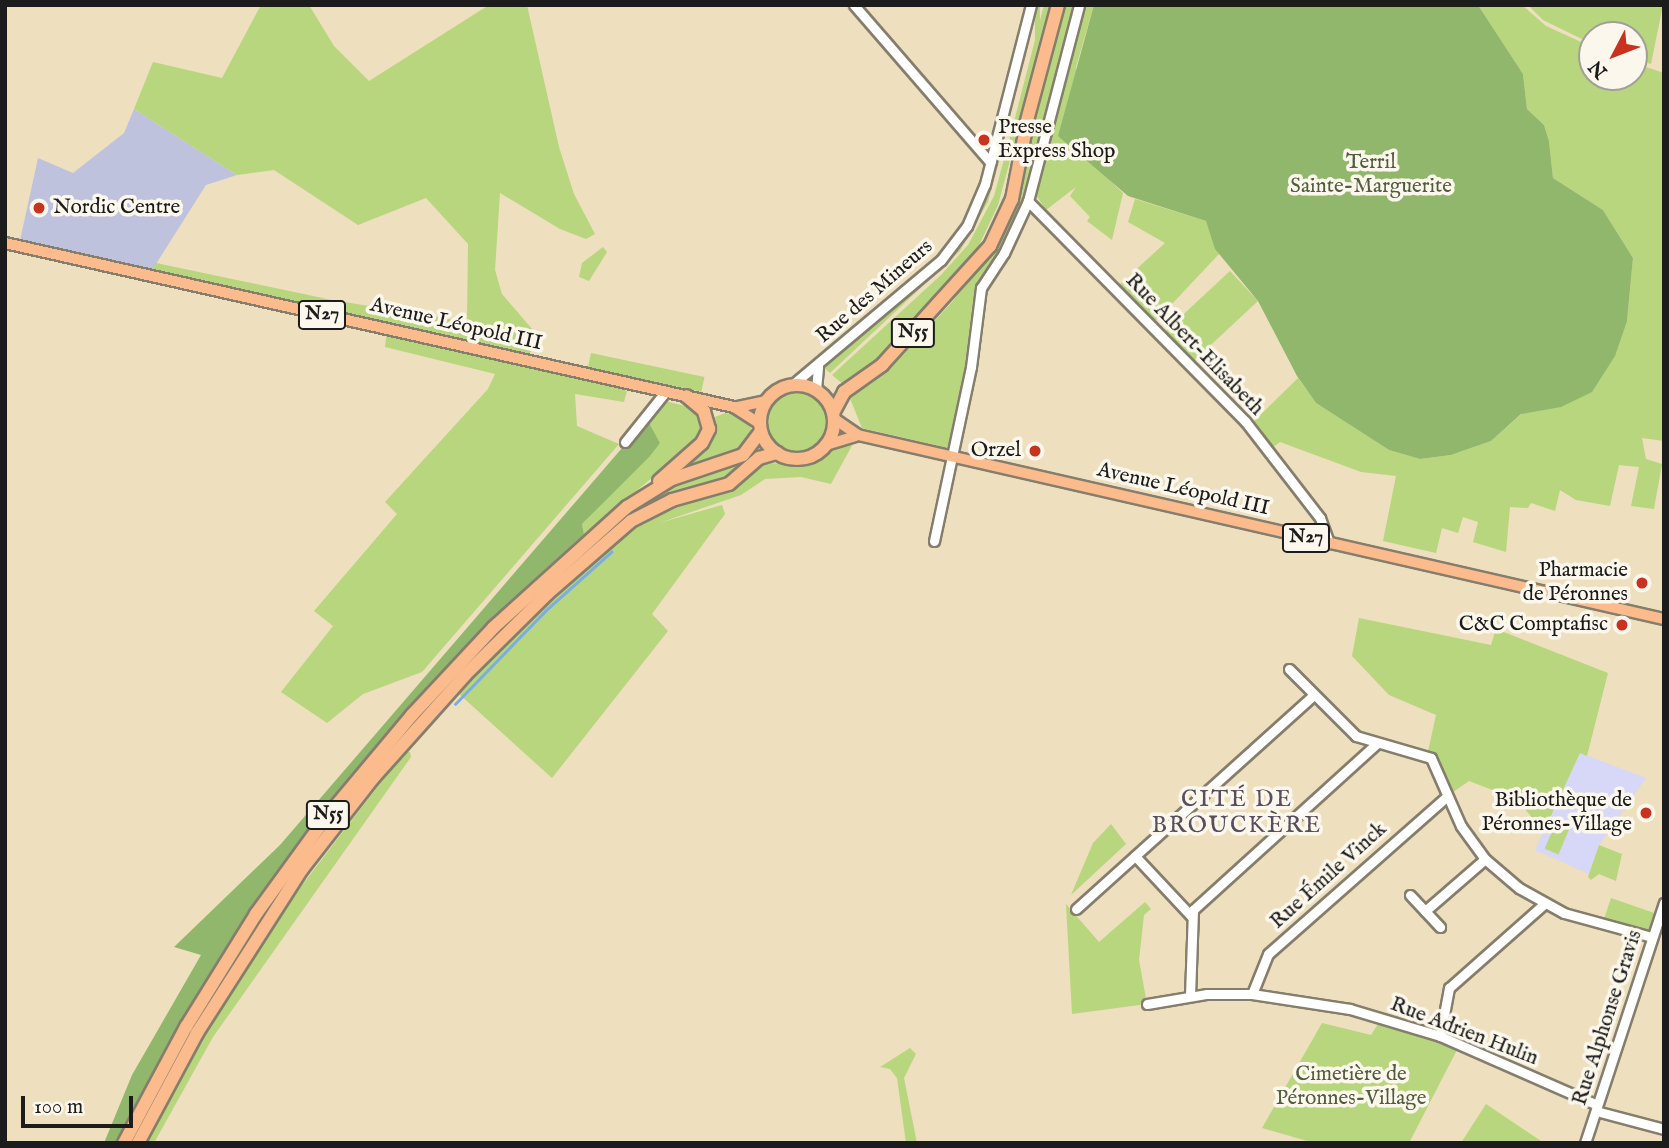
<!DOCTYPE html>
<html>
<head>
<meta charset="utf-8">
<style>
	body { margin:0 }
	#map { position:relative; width:1669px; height:1148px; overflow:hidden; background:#eedfbe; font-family:"IM FELL English",serif }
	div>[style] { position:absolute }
	.built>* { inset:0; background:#d7d7f8 }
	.industrial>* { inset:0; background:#bfc2dd }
	.green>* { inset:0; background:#b7d67d; transform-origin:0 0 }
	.round { border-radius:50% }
	.forest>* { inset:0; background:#91b76c }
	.stream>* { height:2.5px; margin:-1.25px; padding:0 1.25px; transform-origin:1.25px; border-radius:1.25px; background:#7aade7 }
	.roads { filter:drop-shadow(2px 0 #857e6d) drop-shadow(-2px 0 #857e6d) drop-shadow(0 2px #857e6d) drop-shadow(0 -2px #857e6d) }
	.minor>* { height:9px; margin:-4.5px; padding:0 4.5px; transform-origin:4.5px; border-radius:4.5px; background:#fff }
	.major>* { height:10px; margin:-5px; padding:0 5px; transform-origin:5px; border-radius:5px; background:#fbbb8c }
	.highway>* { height:12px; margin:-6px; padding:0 6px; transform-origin:6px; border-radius:6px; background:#fbbb8c }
	.highway>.ring { margin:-6px; padding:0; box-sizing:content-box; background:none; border:12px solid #fbbb8c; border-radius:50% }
	.dots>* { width:19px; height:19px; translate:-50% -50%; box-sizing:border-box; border:4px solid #fbf7ec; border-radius:50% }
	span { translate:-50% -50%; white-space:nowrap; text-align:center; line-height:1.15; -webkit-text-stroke:7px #fbf7ec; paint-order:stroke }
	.shield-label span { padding:2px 5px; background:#fbf7ec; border:2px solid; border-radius:5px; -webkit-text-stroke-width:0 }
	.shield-label { font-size:19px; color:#1c1c1c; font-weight:700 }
	.poi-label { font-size:21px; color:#1c1c1c }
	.left { translate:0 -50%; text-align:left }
	.right { translate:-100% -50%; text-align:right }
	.park-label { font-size:21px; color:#525d3e }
	.street-label { font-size:21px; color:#1c1c1c }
	.neighbourhood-label { font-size:23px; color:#594e5c; letter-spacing:2px }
	.frame { position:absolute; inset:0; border:7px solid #1c1c1c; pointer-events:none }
	.north { position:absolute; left:1578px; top:21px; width:70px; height:70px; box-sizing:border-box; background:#fbf7ec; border:2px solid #a29f99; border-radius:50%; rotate:228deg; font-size:19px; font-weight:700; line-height:28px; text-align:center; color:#1c1c1c }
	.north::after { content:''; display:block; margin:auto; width:24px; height:32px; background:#c8321e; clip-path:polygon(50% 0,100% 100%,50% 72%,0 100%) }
	.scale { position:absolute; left:21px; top:1096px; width:112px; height:32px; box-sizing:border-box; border:4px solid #1c1c1c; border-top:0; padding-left:9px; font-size:21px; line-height:24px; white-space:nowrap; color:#1c1c1c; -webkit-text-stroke:5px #fbf7ec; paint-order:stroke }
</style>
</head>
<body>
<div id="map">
	<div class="built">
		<div style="clip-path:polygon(1580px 753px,1646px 778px,1599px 845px,1589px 874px,1535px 850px)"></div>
	</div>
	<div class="industrial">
		<div style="clip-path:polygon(134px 109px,237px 175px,206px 185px,149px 275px,19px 245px,38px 158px,73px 173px,124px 133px)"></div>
	</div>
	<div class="green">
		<div style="clip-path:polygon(261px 5px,309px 5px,334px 46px,369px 81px,489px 5px,527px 5px,559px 147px,574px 194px,595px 234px,586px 239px,560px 229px,500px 193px,495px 270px,502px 294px,539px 337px,536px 347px,523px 359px,627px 391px,624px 402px,575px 394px,577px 426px,619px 444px,422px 672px,363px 694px,327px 723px,281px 692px,333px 626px,314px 611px,397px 514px,385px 502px,488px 389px,495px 374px,385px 347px,387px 330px,149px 275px,156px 263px,332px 300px,467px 322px,468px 244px,426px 198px,358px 225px,274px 170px,237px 175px,134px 109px,153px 62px,222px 78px)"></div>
		<div style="left:1035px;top:5px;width:5px;height:142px"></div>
		<div style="clip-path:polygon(1044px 5px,1053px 5px,1015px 146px,1008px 145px)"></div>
		<div style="clip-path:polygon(1062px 5px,1075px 5px,1034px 161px,1024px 159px)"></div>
		<div style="clip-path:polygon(1082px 5px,1094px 5px,1076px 67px,1084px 155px,1123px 193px,1112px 240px,1087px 221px,1090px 217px,1070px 196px,1076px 187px,1046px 210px,1036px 195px)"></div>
		<div style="clip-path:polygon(1478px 5px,1522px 5px,1546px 26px,1592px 47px,1592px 77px,1634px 77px,1634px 63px,1664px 73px,1664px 441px,1642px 438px,1646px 459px,1662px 464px,1654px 509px,1631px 506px,1639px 467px,1619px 465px,1610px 506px,1576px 500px,1560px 490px,1555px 511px,1531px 503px,1528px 508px,1510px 507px,1506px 552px,1473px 542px,1478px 522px,1463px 517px,1458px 533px,1442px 528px,1436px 553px,1383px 541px,1396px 476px,1361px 472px,1280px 442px,1272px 448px,1252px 423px,1298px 378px,1316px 403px,1389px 450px,1420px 459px,1451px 455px,1491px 441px,1627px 321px,1633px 258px,1603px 210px,1553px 178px,1549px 141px,1544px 125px,1527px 109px,1523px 74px)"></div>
		<div style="clip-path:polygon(1528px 5px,1663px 5px,1651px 64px,1634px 59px,1634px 35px,1592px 35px,1592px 44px,1543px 20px)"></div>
		<div style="clip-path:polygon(998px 150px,1002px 151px,988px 202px,960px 251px,830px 373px,823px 367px,942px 264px,962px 240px,979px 211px)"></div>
		<div style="clip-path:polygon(1006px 152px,1012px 153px,998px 205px,974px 256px,892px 350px,844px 385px,832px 375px,941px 275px,968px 245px,994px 196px)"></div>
		<div style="clip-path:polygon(1025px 166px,1032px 168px,1024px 201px,973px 301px,961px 397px,948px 448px,862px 428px,849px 396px,892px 367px,953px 301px,979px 266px)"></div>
		<div style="clip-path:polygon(1135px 199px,1206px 221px,1219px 254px,1154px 323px,1118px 286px,1165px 243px,1128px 222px)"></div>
		<div style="clip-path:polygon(603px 247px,607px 252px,589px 281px,579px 277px,582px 263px)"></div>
		<div style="left:1230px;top:271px;width:41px;height:91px;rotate:47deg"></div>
		<div style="left:591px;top:353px;width:116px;height:15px;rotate:12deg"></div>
		<div class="round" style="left:766px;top:392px;width:60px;height:60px"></div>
		<div style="clip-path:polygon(665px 401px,693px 408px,701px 416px,704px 427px,698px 440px,584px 534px,582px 524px,660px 443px,647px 419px)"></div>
		<div style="clip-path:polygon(725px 413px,746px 417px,751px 424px,751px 436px,742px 449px,664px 478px,693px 453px,710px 419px)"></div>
		<div style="clip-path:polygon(855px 440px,831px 484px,801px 477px,765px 479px,741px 495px,659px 523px,722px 505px,725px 514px,652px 614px,668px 631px,552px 778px,458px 693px,546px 604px,635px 525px,676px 505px,721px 494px,765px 463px,810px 465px,838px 444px)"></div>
		<div style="clip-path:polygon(748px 456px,751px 459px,733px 476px,589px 550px,621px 517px,664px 486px)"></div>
		<div style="clip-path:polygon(1359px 618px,1491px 645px,1496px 629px,1608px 673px,1587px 756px,1580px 753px,1544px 831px,1516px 799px,1469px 781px,1446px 797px,1427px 756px,1436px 715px,1389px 695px,1352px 656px)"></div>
		<div style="clip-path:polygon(405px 751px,410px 752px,411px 757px,213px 1037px,154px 1143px,146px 1143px,206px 1030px,273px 923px)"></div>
		<div style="left:1556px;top:822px;width:15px;height:29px;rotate:23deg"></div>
		<div style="clip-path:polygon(1111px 824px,1126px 844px,1071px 895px,1093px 843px)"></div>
		<div style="clip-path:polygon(1599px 845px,1622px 854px,1616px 881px,1599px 874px,1591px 880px,1588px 877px)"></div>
		<div style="clip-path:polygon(1611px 898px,1660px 915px,1652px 937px,1602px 925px)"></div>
		<div style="clip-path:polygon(1145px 902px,1151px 909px,1144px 915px,1139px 960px,1147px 1004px,1072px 1014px,1066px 904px,1099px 942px)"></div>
		<div style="clip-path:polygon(1382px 1018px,1460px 1044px,1409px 1143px,1314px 1143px,1262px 1128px,1322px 1023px,1371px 1035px)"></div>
		<div style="clip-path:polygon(910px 1048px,916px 1054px,904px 1078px,917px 1143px,906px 1143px,897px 1078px,890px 1069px,880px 1067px)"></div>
		<div style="clip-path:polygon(1486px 1104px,1544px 1143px,1461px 1143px)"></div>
	</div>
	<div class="forest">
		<div style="clip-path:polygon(1094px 5px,1478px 5px,1523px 74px,1527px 109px,1544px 125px,1549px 141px,1553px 178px,1603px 210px,1633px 258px,1627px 321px,1615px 356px,1592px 392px,1561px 407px,1521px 414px,1491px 441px,1451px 455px,1420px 459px,1389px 450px,1316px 403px,1297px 376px,1258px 301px,1215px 249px,1206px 221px,1128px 196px,1058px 136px)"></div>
		<div style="clip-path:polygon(647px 419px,660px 443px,650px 456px,582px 524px,584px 534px,499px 612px,417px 698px,306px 832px,203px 985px,116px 1143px,104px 1143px,132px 1075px,201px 955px,174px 947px,280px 845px)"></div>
	</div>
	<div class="stream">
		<div style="left:455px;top:704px;width:129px;rotate:-45.9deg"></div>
		<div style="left:545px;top:611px;width:89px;rotate:-41.8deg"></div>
	</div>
	<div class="roads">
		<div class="minor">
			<div style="left:854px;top:5px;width:208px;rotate:49.1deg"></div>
			<div style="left:1028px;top:201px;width:309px;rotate:45.4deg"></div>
			<div style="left:1245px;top:421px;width:123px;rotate:52.3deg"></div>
			<div style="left:1320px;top:518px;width:27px;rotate:70deg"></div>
			<div style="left:792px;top:385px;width:194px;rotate:-40deg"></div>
			<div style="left:941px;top:260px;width:43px;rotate:-52.6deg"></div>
			<div style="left:967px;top:226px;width:46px;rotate:-66.8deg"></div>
			<div style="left:985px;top:184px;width:185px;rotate:-75.6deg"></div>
			<div style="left:816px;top:390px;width:24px;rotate:-85deg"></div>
			<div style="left:625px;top:442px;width:65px;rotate:-51.2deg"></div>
			<div style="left:934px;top:541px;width:178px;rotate:-78deg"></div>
			<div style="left:971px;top:367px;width:80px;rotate:-82.8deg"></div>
			<div style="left:981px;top:288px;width:42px;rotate:-56.7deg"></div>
			<div style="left:1004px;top:253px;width:57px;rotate:-65.2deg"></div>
			<div style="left:1028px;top:201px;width:203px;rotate:-75.4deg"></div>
			<div style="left:1289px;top:669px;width:95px;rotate:45deg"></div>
			<div style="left:1356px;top:736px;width:78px;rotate:16.3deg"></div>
			<div style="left:1431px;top:758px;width:74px;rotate:66.2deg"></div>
			<div style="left:1461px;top:826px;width:41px;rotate:54deg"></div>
			<div style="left:1485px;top:859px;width:45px;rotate:40.5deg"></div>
			<div style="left:1519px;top:888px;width:51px;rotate:29.1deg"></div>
			<div style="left:1564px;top:913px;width:91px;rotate:15.3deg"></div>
			<div style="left:1135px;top:856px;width:83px;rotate:46.9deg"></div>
			<div style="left:1410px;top:895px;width:44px;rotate:46.8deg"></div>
			<div style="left:1076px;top:909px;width:320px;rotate:-42deg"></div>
			<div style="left:1425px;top:911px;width:79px;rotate:-40.9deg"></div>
			<div style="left:1252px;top:994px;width:43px;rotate:-68.2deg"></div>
			<div style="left:1268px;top:954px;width:237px;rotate:-41.4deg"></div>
			<div style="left:1190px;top:996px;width:86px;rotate:-88deg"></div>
			<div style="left:1193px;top:910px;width:247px;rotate:-42.2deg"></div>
			<div style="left:1147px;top:1004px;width:61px;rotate:-9.5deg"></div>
			<div style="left:1207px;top:994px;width:45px"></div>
			<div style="left:1252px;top:994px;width:99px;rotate:8.7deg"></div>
			<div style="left:1350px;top:1009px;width:94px;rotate:16.7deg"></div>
			<div style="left:1440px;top:1036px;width:171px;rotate:23.7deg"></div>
			<div style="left:1440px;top:1036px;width:49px;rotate:-79.4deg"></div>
			<div style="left:1449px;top:988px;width:127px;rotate:-41.5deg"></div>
			<div style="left:1596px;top:1111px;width:70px;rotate:14.8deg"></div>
			<div style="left:1585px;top:1143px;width:253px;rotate:-71.8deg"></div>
		</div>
		<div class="major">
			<div style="left:5px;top:243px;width:747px;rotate:12.68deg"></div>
			<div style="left:734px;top:407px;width:31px;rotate:33deg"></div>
			<div style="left:738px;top:407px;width:29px;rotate:-12deg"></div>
			<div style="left:833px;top:418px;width:30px;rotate:34deg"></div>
			<div style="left:858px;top:435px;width:827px;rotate:12.86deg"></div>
			<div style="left:826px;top:445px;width:31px;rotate:-17deg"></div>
		</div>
		<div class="highway">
			<div style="left:1025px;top:128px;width:127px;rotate:-75deg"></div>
			<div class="ring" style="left:760px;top:385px;width:62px;height:62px"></div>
			<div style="left:833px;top:413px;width:24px;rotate:-62deg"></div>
			<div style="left:844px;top:392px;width:47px;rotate:-35.4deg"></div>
			<div style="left:882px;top:365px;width:161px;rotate:-47.8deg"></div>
			<div style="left:990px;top:246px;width:52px;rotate:-64.9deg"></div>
			<div style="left:1012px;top:199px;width:77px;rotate:-78.8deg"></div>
			<div style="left:659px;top:481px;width:57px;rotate:-41.5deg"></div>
			<div style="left:702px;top:443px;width:16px;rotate:-63deg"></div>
			<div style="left:709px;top:429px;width:19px;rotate:-106deg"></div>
			<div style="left:704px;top:411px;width:23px;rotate:-140deg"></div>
			<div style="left:124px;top:1143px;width:132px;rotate:-61.9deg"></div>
			<div style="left:186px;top:1027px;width:133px;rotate:-58.2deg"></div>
			<div style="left:256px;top:914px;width:117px;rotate:-54deg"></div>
			<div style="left:325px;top:819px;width:136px;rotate:-50.1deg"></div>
			<div style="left:412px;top:715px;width:119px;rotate:-47deg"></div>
			<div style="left:493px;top:628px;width:181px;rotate:-42.1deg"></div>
			<div style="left:627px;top:507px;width:53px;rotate:-31.9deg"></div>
			<div style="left:672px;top:479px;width:75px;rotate:-18.7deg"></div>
			<div style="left:743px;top:455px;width:30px;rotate:-53deg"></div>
			<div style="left:138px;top:1143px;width:125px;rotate:-61.8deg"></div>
			<div style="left:197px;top:1033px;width:195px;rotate:-57.4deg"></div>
			<div style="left:302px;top:869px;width:115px;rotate:-52deg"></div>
			<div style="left:373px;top:778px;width:138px;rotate:-48.2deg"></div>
			<div style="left:465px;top:675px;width:115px;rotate:-44.6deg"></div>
			<div style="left:547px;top:594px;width:111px;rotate:-41deg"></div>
			<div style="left:631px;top:521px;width:46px;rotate:-27.1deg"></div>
			<div style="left:672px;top:500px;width:59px;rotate:-15.7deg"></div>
			<div style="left:729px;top:484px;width:40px;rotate:-41deg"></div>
			<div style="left:759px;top:458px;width:19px;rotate:-16deg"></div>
		</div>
	</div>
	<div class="dots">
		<div style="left:984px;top:140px;background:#c8321e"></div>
		<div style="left:39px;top:208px;background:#c8321e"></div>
		<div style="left:1035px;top:451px;background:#c8321e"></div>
		<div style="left:1642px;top:583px;background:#c8321e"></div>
		<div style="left:1622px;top:625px;background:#c8321e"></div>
		<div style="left:1646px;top:813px;background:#c8321e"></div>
	</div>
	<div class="shield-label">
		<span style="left:322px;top:315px">N27</span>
		<span style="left:913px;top:333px">N55</span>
		<span style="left:1306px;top:538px">N27</span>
		<span style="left:328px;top:815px">N55</span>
	</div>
	<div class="poi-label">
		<span class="left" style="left:998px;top:140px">Presse<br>Express Shop</span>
		<span class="left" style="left:53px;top:208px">Nordic Centre</span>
		<span class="right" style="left:1021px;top:451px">Orzel</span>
		<span class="right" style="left:1628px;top:583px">Pharmacie<br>de Péronnes</span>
		<span class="right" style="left:1608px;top:625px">C&amp;C Comptafisc</span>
		<span class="right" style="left:1632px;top:813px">Bibliothèque de<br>Péronnes-Village</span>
	</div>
	<div class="park-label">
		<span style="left:1371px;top:175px">Terril<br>Sainte-Marguerite</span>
		<span style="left:1351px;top:1087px">Cimetière de<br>Péronnes-Village</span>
	</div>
	<div class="street-label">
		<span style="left:875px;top:292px;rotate:-41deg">Rue des Mineurs</span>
		<span style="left:456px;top:325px;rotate:13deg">Avenue Léopold III</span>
		<span style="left:1194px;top:345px;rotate:46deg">Rue Albert-Elisabeth</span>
		<span style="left:1183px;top:490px;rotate:13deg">Avenue Léopold III</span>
		<span style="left:1329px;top:876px;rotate:-42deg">Rue Émile Vinck</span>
		<span style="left:1608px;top:1018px;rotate:-72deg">Rue Alphonse Gravis</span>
		<span style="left:1464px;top:1032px;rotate:21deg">Rue Adrien Hulin</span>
	</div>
	<div class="neighbourhood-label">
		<span style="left:1237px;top:813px">CITÉ DE<br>BROUCKÈRE</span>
	</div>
	<div class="frame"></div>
	<div class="north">N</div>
	<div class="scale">100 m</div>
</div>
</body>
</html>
